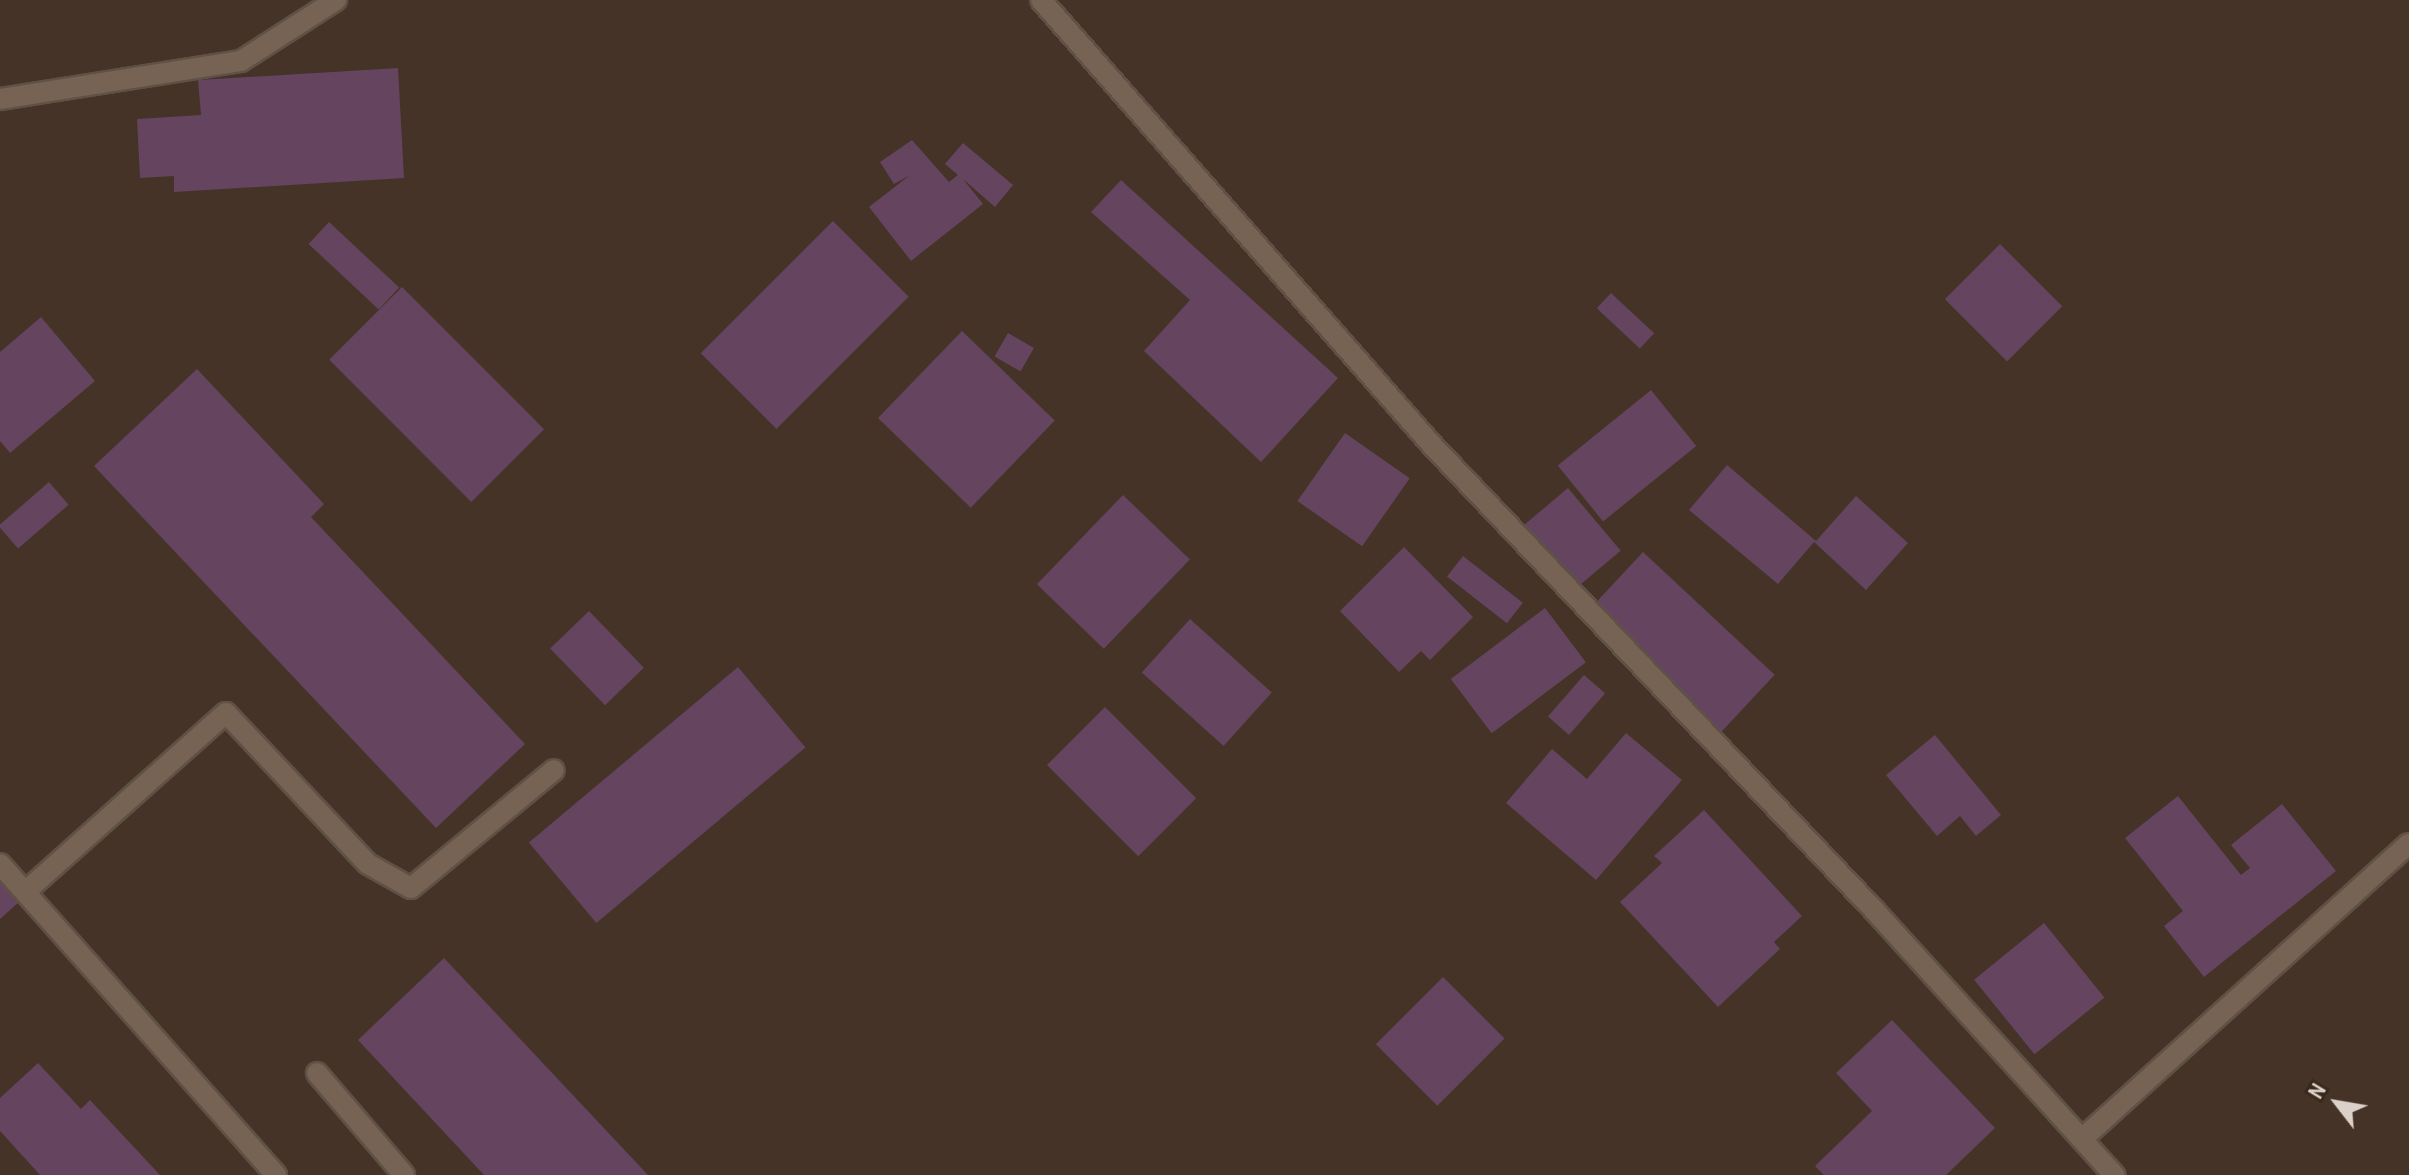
<!DOCTYPE html>
<html>
<head>
<meta charset="utf-8">
<style>
	body { margin:0 }
	#map { position:relative; width:2409px; height:1175px; overflow:hidden; background:#443326; font-family:"Archivo Narrow",sans-serif }
	div>[style] { position:absolute }
	.building>* { inset:0; background:#65445f; transform-origin:0 0 }
	.roads { filter:drop-shadow(2px 0 #5f5146) drop-shadow(-2px 0 #5f5146) drop-shadow(0 2px #5f5146) drop-shadow(0 -2px #5f5146) }
	.minor>* { height:20px; margin:-10px; padding:0 10px; transform-origin:10px; border-radius:10px; background:#766354 }
	span { translate:-50% -50%; white-space:nowrap; text-align:center; line-height:1.15; -webkit-text-stroke:7px #39291c; paint-order:stroke }
	.north { position:absolute; left:2297px; top:1063px; width:80px; height:80px; -webkit-text-stroke:6px #39291c; paint-order:stroke; rotate:301deg; font-size:22px; font-weight:700; line-height:32px; text-align:center; color:#dcd1c9 }
	.north::after { content:''; display:block; margin:auto; width:28px; height:36px; background:#dcd1c9; clip-path:polygon(50% 0,100% 100%,50% 72%,0 100%) }
</style>
</head>
<body>
<div id="map">
	<div class="building">
		<div style="clip-path:polygon(398px 68px,404px 178px,174px 192px,174px 176px,140px 178px,137px 119px,201px 115px,198px 80px)"></div>
		<div style="clip-path:polygon(912px 140px,949px 182px,958px 175px,945px 164px,963px 143px,1013px 185px,995px 207px,963px 179px,983px 204px,911px 261px,869px 207px,910px 175px,894px 184px,880px 162px)"></div>
		<div style="clip-path:polygon(1121px 180px,1338px 378px,1261px 462px,1144px 351px,1190px 300px,1091px 212px)"></div>
		<div style="left:833px;top:221px;width:107px;height:187px;rotate:45deg"></div>
		<div style="left:329px;top:222px;width:96px;height:30px;rotate:43deg"></div>
		<div style="left:2000px;top:244px;width:88px;height:78px;rotate:45deg"></div>
		<div style="left:402px;top:287px;width:201px;height:103px;rotate:45deg"></div>
		<div style="left:1611px;top:293px;width:59px;height:21px;rotate:43deg"></div>
		<div style="clip-path:polygon(41px 317px,95px 381px,10px 453px,0 441px,0 352px)"></div>
		<div style="left:962px;top:331px;width:129px;height:121px;rotate:44deg"></div>
		<div style="left:1008px;top:333px;width:30px;height:27px;rotate:30deg"></div>
		<div style="clip-path:polygon(197px 369px,324px 504px,311px 517px,525px 744px,436px 828px,94px 466px)"></div>
		<div style="left:1651px;top:390px;width:72px;height:120px;rotate:51deg"></div>
		<div style="left:1345px;top:433px;width:79px;height:83px;rotate:35deg"></div>
		<div style="clip-path:polygon(1727px 465px,1816px 541px,1856px 496px,1908px 543px,1866px 590px,1814px 542px,1778px 584px,1689px 510px)"></div>
		<div style="left:49px;top:482px;width:30px;height:67px;rotate:49deg"></div>
		<div style="left:1568px;top:488px;width:82px;height:65px;rotate:50deg"></div>
		<div style="left:1123px;top:495px;width:93px;height:124px;rotate:44deg"></div>
		<div style="clip-path:polygon(1404px 547px,1473px 617px,1430px 660px,1421px 651px,1399px 672px,1340px 611px)"></div>
		<div style="left:1643px;top:552px;width:180px;height:81px;rotate:43deg"></div>
		<div style="left:1463px;top:556px;width:76px;height:26px;rotate:38deg"></div>
		<div style="left:1545px;top:608px;width:68px;height:118px;rotate:53deg"></div>
		<div style="left:589px;top:611px;width:79px;height:54px;rotate:46deg"></div>
		<div style="left:1190px;top:619px;width:110px;height:72px;rotate:42deg"></div>
		<div style="left:738px;top:667px;width:105px;height:273px;rotate:50deg"></div>
		<div style="left:1584px;top:675px;width:28px;height:55px;rotate:41deg"></div>
		<div style="left:1105px;top:707px;width:129px;height:82px;rotate:45deg"></div>
		<div style="clip-path:polygon(1626px 733px,1682px 780px,1596px 880px,1506px 803px,1552px 749px,1587px 779px)"></div>
		<div style="clip-path:polygon(1935px 735px,2001px 815px,1976px 836px,1960px 816px,1937px 836px,1886px 775px)"></div>
		<div style="clip-path:polygon(2178px 796px,2241px 875px,2250px 868px,2231px 845px,2282px 804px,2336px 871px,2204px 977px,2164px 926px,2183px 911px,2125px 838px)"></div>
		<div style="clip-path:polygon(1704px 810px,1802px 916px,1774px 942px,1780px 949px,1718px 1007px,1620px 902px,1662px 863px,1654px 856px)"></div>
		<div style="clip-path:polygon(0 881px,19px 902px,0 919px)"></div>
		<div style="left:2044px;top:923px;width:96px;height:90px;rotate:51deg"></div>
		<div style="clip-path:polygon(444px 958px,648px 1175px,484px 1175px,358px 1040px)"></div>
		<div style="left:1443px;top:977px;width:87px;height:95px;rotate:45deg"></div>
		<div style="clip-path:polygon(1892px 1020px,1995px 1128px,1946px 1175px,1824px 1175px,1815px 1166px,1872px 1111px,1836px 1073px)"></div>
		<div style="clip-path:polygon(38px 1063px,81px 1109px,90px 1100px,160px 1175px,40px 1175px,0 1131px,0 1098px)"></div>
	</div>
	<div class="roads">
		<div class="minor">
			<div style="left:1041px;top:0;width:592px;rotate:48.7deg"></div>
			<div style="left:1432px;top:445px;width:642px;rotate:46.45deg"></div>
			<div style="left:1874px;top:910px;width:358px;rotate:47.8deg"></div>
			<div style="left:0;top:99px;width:244px;rotate:-9deg"></div>
			<div style="left:241px;top:61px;width:113px;rotate:-32.7deg"></div>
			<div style="left:0;top:864px;width:416px;rotate:48.4deg"></div>
			<div style="left:25px;top:892px;width:269px;rotate:-41.7deg"></div>
			<div style="left:226px;top:713px;width:207px;rotate:46.8deg"></div>
			<div style="left:368px;top:864px;width:49px;rotate:29.2deg"></div>
			<div style="left:411px;top:888px;width:185px;rotate:-39.5deg"></div>
			<div style="left:317px;top:1073px;width:134px;rotate:49.5deg"></div>
			<div style="left:2082px;top:1139px;width:440px;rotate:-42.1deg"></div>
		</div>
	</div>
	<div class="north">N</div>
</div>
</body>
</html>
